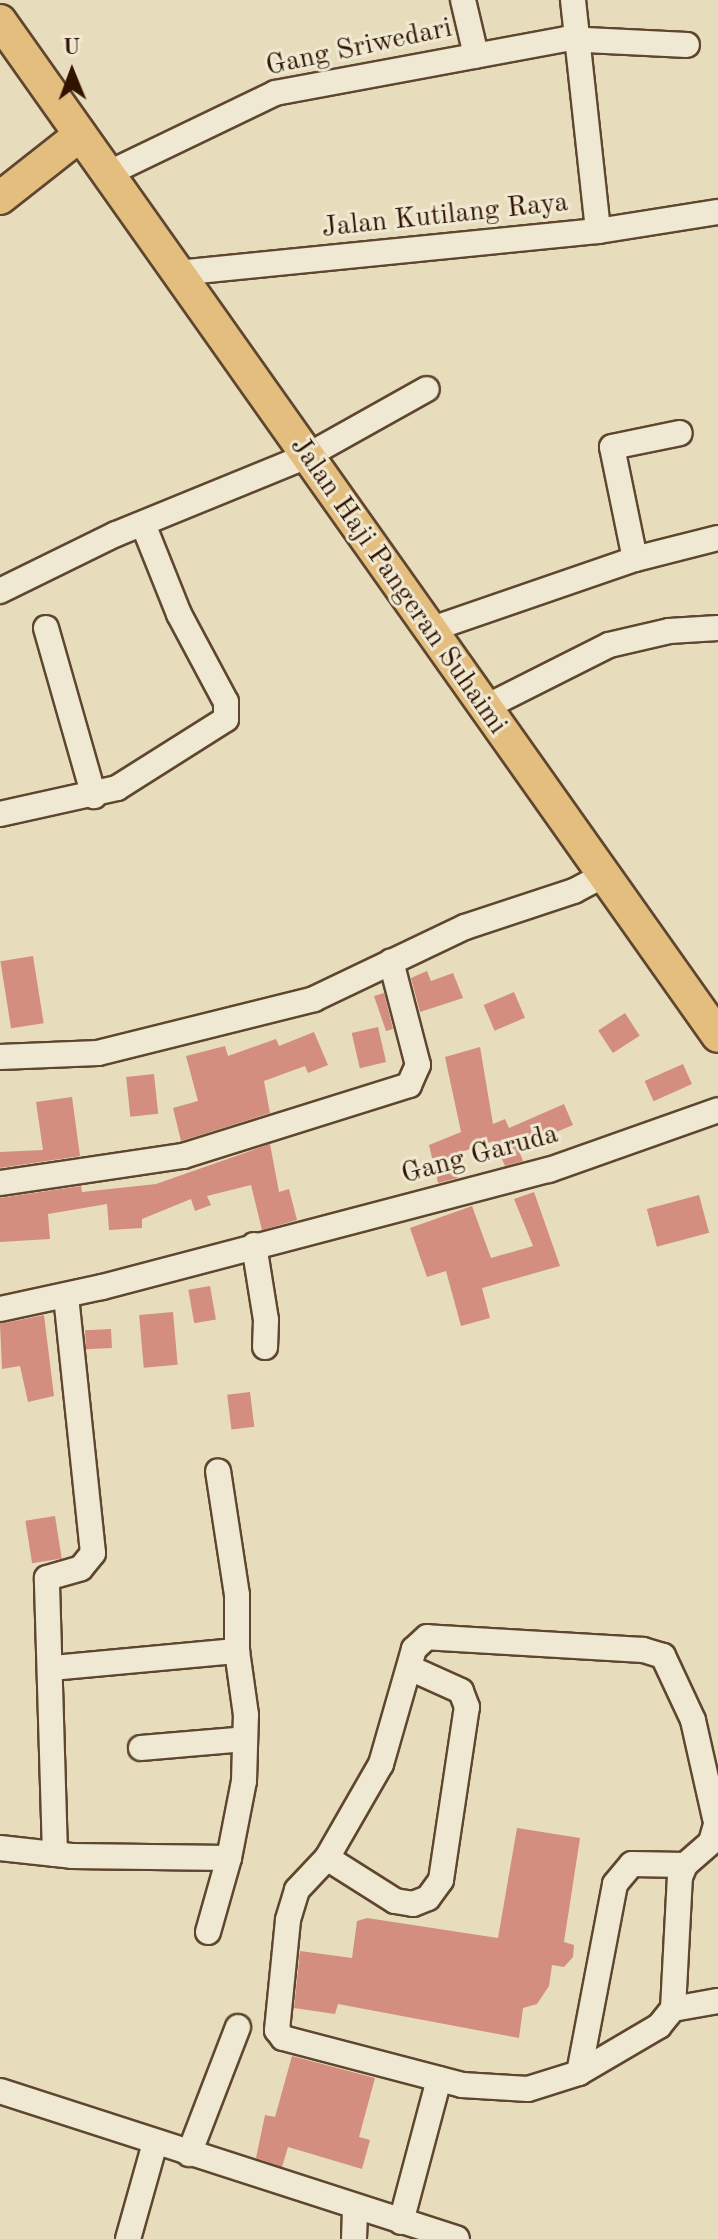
<!DOCTYPE html>
<html>
<head>
<meta charset="utf-8">
<style>
	body { margin:0 }
	#map { position:relative; width:718px; height:2239px; overflow:hidden; background:#e7ddbc; font-family:"Old Standard TT",serif }
	div>[style] { position:absolute }
	.building>* { inset:0; background:#d38e80; transform-origin:0 0 }
	.roads { filter:drop-shadow(2px 0 #5f462f) drop-shadow(-2px 0 #5f462f) drop-shadow(0 2px #5f462f) drop-shadow(0 -2px #5f462f) }
	.minor>* { height:24px; margin:-12px; padding:0 12px; transform-origin:12px; border-radius:12px; background:#efe9d3 }
	.major>* { height:32px; margin:-16px; padding:0 16px; transform-origin:16px; border-radius:16px; background:#e4be7e }
	span { translate:-50% -50%; white-space:nowrap; text-align:center; line-height:1.15; -webkit-text-stroke:6px #efe9d3; paint-order:stroke }
	.street-label { font-size:28px; color:#321300 }
	.north { position:absolute; left:32px; top:32px; width:80px; height:80px; -webkit-text-stroke:6px #efe9d3; paint-order:stroke; rotate:359deg; font-size:22px; font-weight:700; line-height:32px; text-align:center; color:#321300 }
	.north::after { content:''; display:block; margin:auto; width:28px; height:36px; background:#321300; clip-path:polygon(50% 0,100% 100%,50% 72%,0 100%) }
</style>
</head>
<body>
<div id="map">
	<div class="building">
		<div style="left:33px;top:956px;width:68px;height:33px;rotate:81deg"></div>
		<div style="clip-path:polygon(427px 971px,431px 981px,453px 973px,463px 998px,420px 1012px,411px 978px)"></div>
		<div style="left:514px;top:992px;width:28px;height:33px;rotate:67deg"></div>
		<div style="clip-path:polygon(384px 993px,393px 1029px,386px 1031px,374px 996px)"></div>
		<div style="left:625px;top:1013px;width:27px;height:32px;rotate:57deg"></div>
		<div style="left:378px;top:1027px;width:36px;height:27px;rotate:77deg"></div>
		<div style="clip-path:polygon(314px 1032px,328px 1065px,308px 1073px,305px 1066px,264px 1081px,270px 1113px,181px 1141px,173px 1108px,198px 1101px,186px 1056px,225px 1046px,228px 1056px,276px 1039px,279px 1046px)"></div>
		<div style="clip-path:polygon(480px 1047px,493px 1124px,505px 1119px,509px 1128px,564px 1104px,573px 1125px,518px 1148px,523px 1161px,505px 1166px,494px 1141px,452px 1155px,458px 1178px,438px 1183px,429px 1145px,461px 1132px,445px 1057px)"></div>
		<div style="left:683px;top:1064px;width:22px;height:42px;rotate:66deg"></div>
		<div style="left:154px;top:1074px;width:40px;height:28px;rotate:84deg"></div>
		<div style="clip-path:polygon(72px 1097px,80px 1156px,0 1168px,0 1152px,43px 1150px,36px 1102px)"></div>
		<div style="clip-path:polygon(270px 1144px,279px 1192px,289px 1189px,297px 1220px,262px 1230px,251px 1185px,207px 1196px,211px 1205px,195px 1211px,191px 1199px,142px 1219px,142px 1228px,109px 1230px,107px 1204px,48px 1214px,50px 1239px,0 1242px,0 1198px,81px 1186px,82px 1192px,156px 1184px)"></div>
		<div style="clip-path:polygon(534px 1192px,560px 1266px,482px 1288px,490px 1318px,461px 1326px,446px 1271px,427px 1277px,410px 1228px,472px 1206px,491px 1258px,533px 1246px,514px 1199px)"></div>
		<div style="left:699px;top:1195px;width:39px;height:54px;rotate:75deg"></div>
		<div style="left:210px;top:1286px;width:34px;height:22px;rotate:80deg"></div>
		<div style="left:173px;top:1312px;width:53px;height:34px;rotate:85deg"></div>
		<div style="clip-path:polygon(44px 1315px,54px 1396px,28px 1402px,20px 1366px,2px 1369px,0 1324px)"></div>
		<div style="left:111px;top:1329px;width:19px;height:26px;rotate:87deg"></div>
		<div style="left:250px;top:1392px;width:35px;height:23px;rotate:83deg"></div>
		<div style="left:55px;top:1516px;width:43px;height:30px;rotate:81deg"></div>
		<div style="clip-path:polygon(517px 1828px,580px 1838px,564px 1942px,574px 1945px,573px 1957px,564px 1967px,552px 1965px,549px 1986px,537px 2004px,523px 2008px,519px 2038px,338px 2004px,335px 2014px,294px 2008px,300px 1951px,352px 1958px,357px 1921px,367px 1918px,498px 1938px)"></div>
		<div style="clip-path:polygon(292px 2056px,375px 2078px,359px 2137px,370px 2140px,362px 2169px,288px 2147px,282px 2167px,256px 2158px,265px 2115px,275px 2117px)"></div>
	</div>
	<div class="roads">
		<div class="minor">
			<div style="left:463px;top:0;width:57px;rotate:76.7deg"></div>
			<div style="left:573px;top:0;width:232px;rotate:83.8deg"></div>
			<div style="left:107px;top:174px;width:187px;rotate:-25.7deg"></div>
			<div style="left:275px;top:93px;width:296px;rotate:-10.5deg"></div>
			<div style="left:566px;top:39px;width:121px;rotate:2.8deg"></div>
			<div style="left:177px;top:273px;width:423px;rotate:-5.7deg"></div>
			<div style="left:598px;top:231px;width:121px;rotate:-9deg"></div>
			<div style="left:635px;top:559px;width:114px;rotate:-101.6deg"></div>
			<div style="left:612px;top:447px;width:69px;rotate:-11.6deg"></div>
			<div style="left:0;top:591px;width:129px;rotate:-26.2deg"></div>
			<div style="left:116px;top:534px;width:206px;rotate:-22.2deg"></div>
			<div style="left:307px;top:456px;width:137px;rotate:-29.2deg"></div>
			<div style="left:46px;top:628px;width:175px;rotate:74.1deg"></div>
			<div style="left:429px;top:630px;width:218px;rotate:-19deg"></div>
			<div style="left:635px;top:559px;width:86px;rotate:-14.2deg"></div>
			<div style="left:484px;top:708px;width:140px;rotate:-26.7deg"></div>
			<div style="left:609px;top:645px;width:62px;rotate:-13.1deg"></div>
			<div style="left:669px;top:631px;width:49px;rotate:-3.5deg"></div>
			<div style="left:0;top:814px;width:120px;rotate:-12.5deg"></div>
			<div style="left:117px;top:788px;width:129px;rotate:-32.3deg"></div>
			<div style="left:226px;top:719px;width:17px;rotate:-90deg"></div>
			<div style="left:226px;top:702px;width:100px;rotate:-118.1deg"></div>
			<div style="left:179px;top:614px;width:97px;rotate:-111.8deg"></div>
			<div style="left:0;top:1057px;width:98px;rotate:-2.3deg"></div>
			<div style="left:98px;top:1053px;width:223px;rotate:-14deg"></div>
			<div style="left:314px;top:999px;width:167px;rotate:-25.5deg"></div>
			<div style="left:465px;top:927px;width:115px;rotate:-18.3deg"></div>
			<div style="left:574px;top:891px;width:32px;rotate:-28deg"></div>
			<div style="left:0;top:1183px;width:185px;rotate:-8.4deg"></div>
			<div style="left:183px;top:1156px;width:237px;rotate:-17.4deg"></div>
			<div style="left:409px;top:1085px;width:22px;rotate:-66deg"></div>
			<div style="left:418px;top:1065px;width:107px;rotate:-104.6deg"></div>
			<div style="left:254px;top:1245px;width:76px;rotate:80.9deg"></div>
			<div style="left:266px;top:1320px;width:27px;rotate:92deg"></div>
			<div style="left:0;top:1309px;width:104px;rotate:-12.2deg"></div>
			<div style="left:102px;top:1287px;width:462px;rotate:-14.7deg"></div>
			<div style="left:549px;top:1170px;width:179px;rotate:-19.5deg"></div>
			<div style="left:52px;top:1668px;width:186px;rotate:-5.3deg"></div>
			<div style="left:141px;top:1748px;width:104px;rotate:-4.9deg"></div>
			<div style="left:715px;top:1818px;width:100px;rotate:-102.7deg"></div>
			<div style="left:693px;top:1720px;width:71px;rotate:-115.1deg"></div>
			<div style="left:663px;top:1656px;width:21px;rotate:-163deg"></div>
			<div style="left:643px;top:1650px;width:216px;rotate:-176.6deg"></div>
			<div style="left:427px;top:1637px;width:18px;rotate:137deg"></div>
			<div style="left:414px;top:1649px;width:120px;rotate:106deg"></div>
			<div style="left:381px;top:1764px;width:108px;rotate:119.9deg"></div>
			<div style="left:327px;top:1858px;width:44px;rotate:133.2deg"></div>
			<div style="left:297px;top:1890px;width:31px;rotate:107deg"></div>
			<div style="left:288px;top:1920px;width:111px;rotate:95.7deg"></div>
			<div style="left:277px;top:2030px;width:10px;rotate:53deg"></div>
			<div style="left:283px;top:2038px;width:185px;rotate:14.7deg"></div>
			<div style="left:462px;top:2085px;width:66px;rotate:3.5deg"></div>
			<div style="left:528px;top:2089px;width:53px;rotate:-17.4deg"></div>
			<div style="left:579px;top:2073px;width:93px;rotate:-30.4deg"></div>
			<div style="left:659px;top:2026px;width:22px;rotate:-51deg"></div>
			<div style="left:673px;top:2009px;width:132px;rotate:-87deg"></div>
			<div style="left:680px;top:1877px;width:13px;rotate:-67deg"></div>
			<div style="left:685px;top:1865px;width:35px;rotate:-41deg"></div>
			<div style="left:711px;top:1842px;width:25px;rotate:-74deg"></div>
			<div style="left:0;top:1848px;width:72px;rotate:6.3deg"></div>
			<div style="left:72px;top:1856px;width:157px;rotate:0.7deg"></div>
			<div style="left:229px;top:1858px;width:78px;rotate:-79deg"></div>
			<div style="left:244px;top:1781px;width:66px;rotate:-88.3deg"></div>
			<div style="left:246px;top:1715px;width:65px;rotate:-98deg"></div>
			<div style="left:237px;top:1651px;width:56px;rotate:-90deg"></div>
			<div style="left:237px;top:1595px;width:125px;rotate:-98.7deg"></div>
			<div style="left:55px;top:1854px;width:276px;rotate:-91.7deg"></div>
			<div style="left:47px;top:1578px;width:35px;rotate:-16deg"></div>
			<div style="left:81px;top:1568px;width:19px;rotate:-51deg"></div>
			<div style="left:93px;top:1553px;width:259px;rotate:-96deg"></div>
			<div style="left:327px;top:1858px;width:80px;rotate:32.3deg"></div>
			<div style="left:395px;top:1901px;width:18px;rotate:9deg"></div>
			<div style="left:413px;top:1904px;width:16px;rotate:-22deg"></div>
			<div style="left:428px;top:1898px;width:22px;rotate:-54deg"></div>
			<div style="left:441px;top:1880px;width:175px;rotate:-81.5deg"></div>
			<div style="left:467px;top:1707px;width:17px;rotate:-111deg"></div>
			<div style="left:461px;top:1691px;width:56px;rotate:-155.7deg"></div>
			<div style="left:208px;top:1932px;width:77px;rotate:-74.2deg"></div>
			<div style="left:673px;top:2009px;width:46px;rotate:-10.1deg"></div>
			<div style="left:579px;top:2073px;width:192px;rotate:-79.2deg"></div>
			<div style="left:615px;top:1884px;width:26px;rotate:-50deg"></div>
			<div style="left:632px;top:1864px;width:53px;rotate:1.1deg"></div>
			<div style="left:0;top:2091px;width:480px;rotate:17.9deg"></div>
			<div style="left:189px;top:2154px;width:136px;rotate:-68.9deg"></div>
			<div style="left:401px;top:2222px;width:148px;rotate:-75.1deg"></div>
			<div style="left:128px;top:2239px;width:100px;rotate:-74.3deg"></div>
			<div style="left:354px;top:2239px;width:31px;rotate:-88deg"></div>
		</div>
		<div class="major">
			<div style="left:0;top:21px;width:1243px;rotate:54.72deg"></div>
			<div style="left:0;top:198px;width:102px;rotate:-38.2deg"></div>
		</div>
	</div>
	<div class="street-label">
		<span style="left:359px;top:48px;rotate:-12deg">Gang Sriwedari</span>
		<span style="left:445px;top:216px;rotate:-6deg">Jalan Kutilang Raya</span>
		<span style="left:398px;top:586px;rotate:55deg">Jalan Haji Pangeran Suhaimi</span>
		<span style="left:480px;top:1155px;rotate:-15deg">Gang Garuda</span>
	</div>
	<div class="north">U</div>
</div>
</body>
</html>
